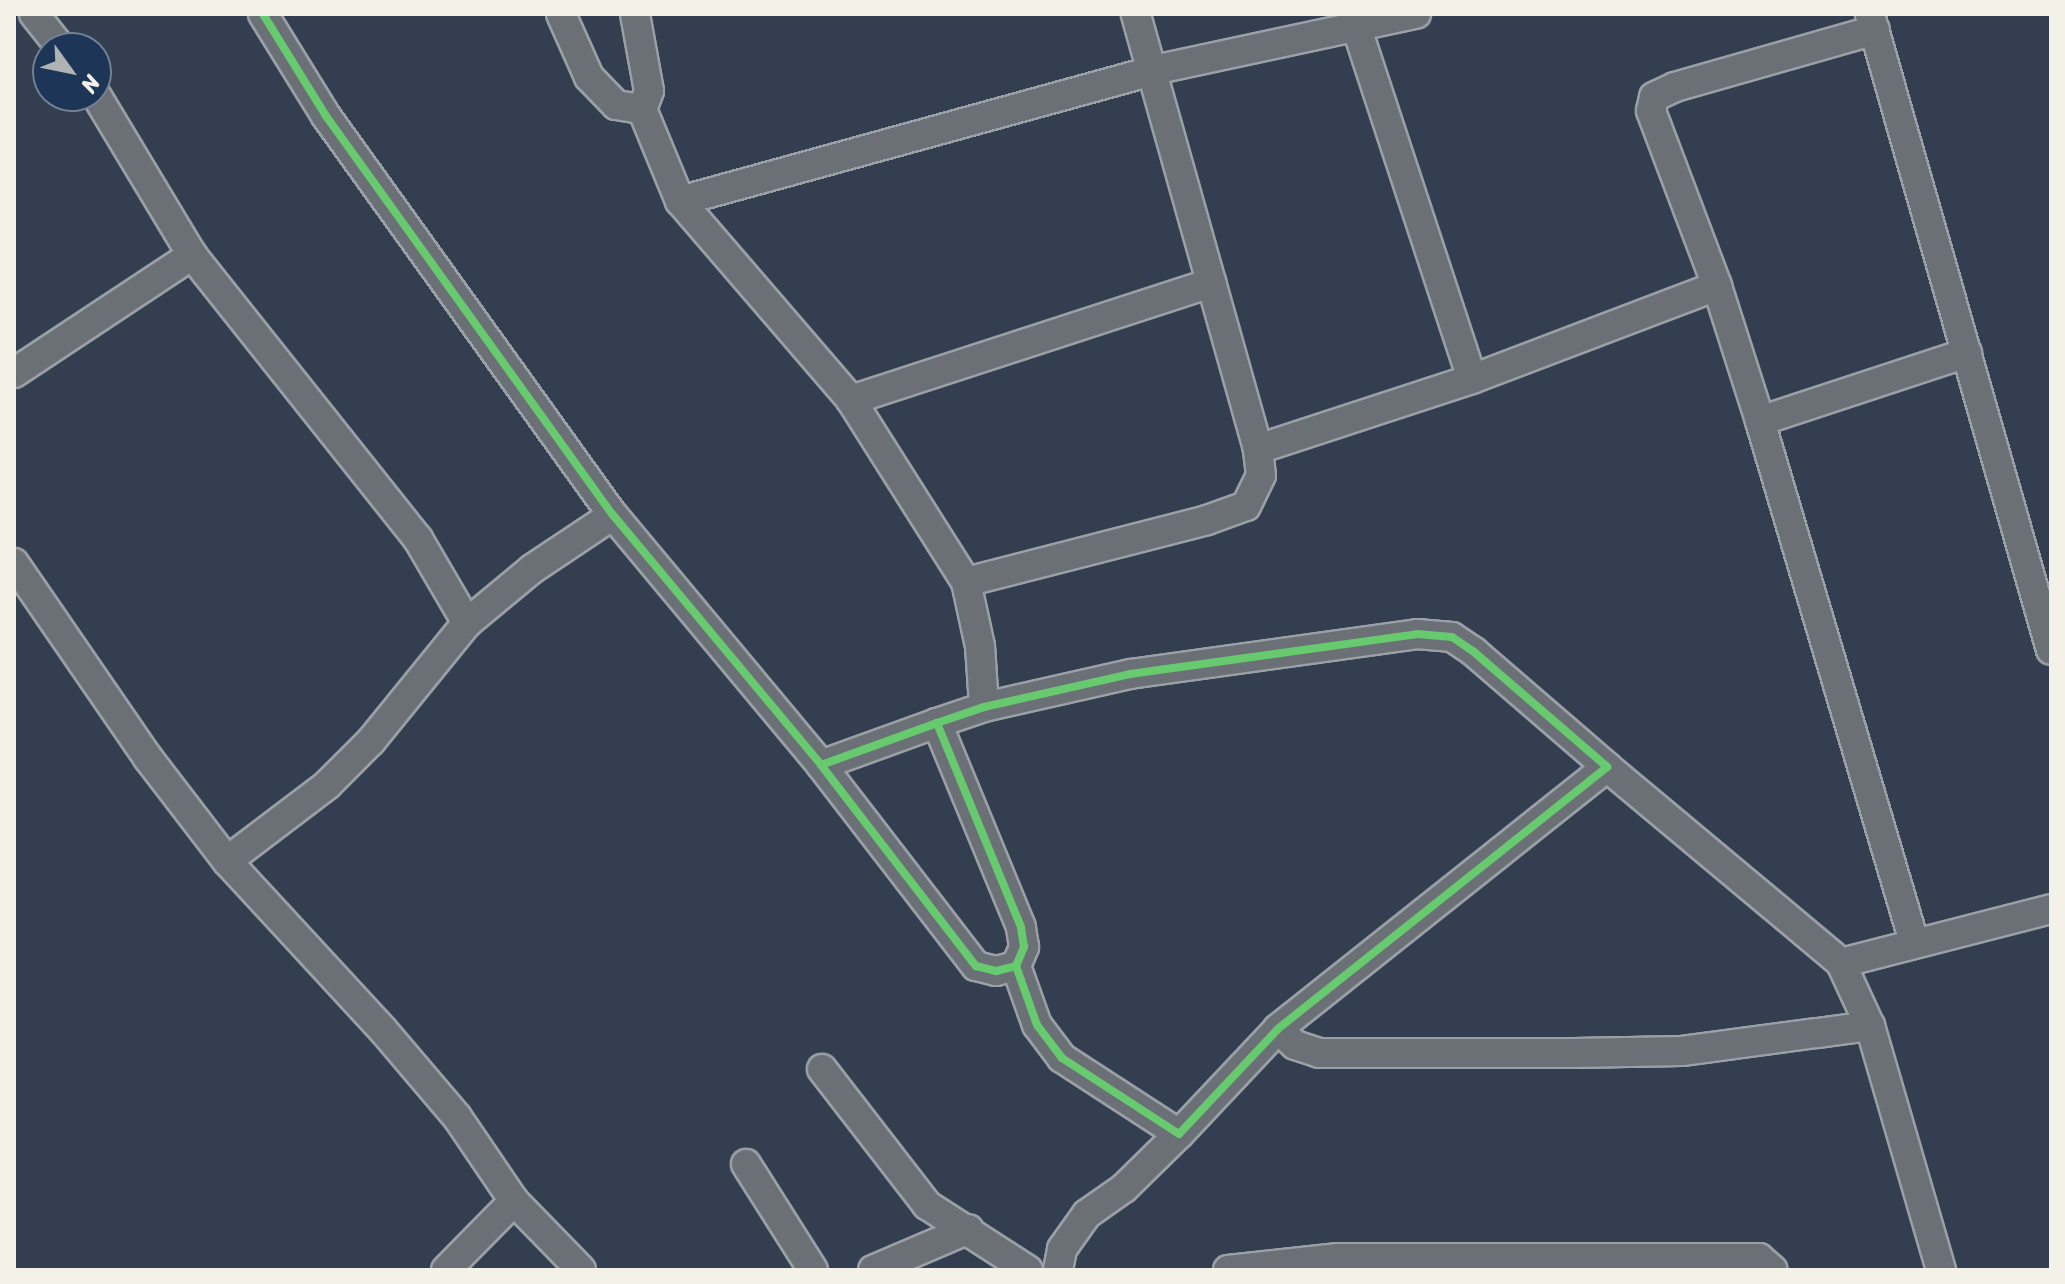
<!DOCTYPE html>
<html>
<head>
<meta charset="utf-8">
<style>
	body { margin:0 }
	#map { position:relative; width:2065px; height:1284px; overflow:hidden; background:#333f50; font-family:Sriracha,sans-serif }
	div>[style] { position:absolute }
	.roads { filter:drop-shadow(2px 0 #9ba0a6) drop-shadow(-2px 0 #9ba0a6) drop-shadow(0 2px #9ba0a6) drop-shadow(0 -2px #9ba0a6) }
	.minor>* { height:28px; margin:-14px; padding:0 14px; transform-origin:14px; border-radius:14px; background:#6b7077 }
	.cycleway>* { height:8px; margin:-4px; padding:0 4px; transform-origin:4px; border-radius:4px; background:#67ca6e }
	span { translate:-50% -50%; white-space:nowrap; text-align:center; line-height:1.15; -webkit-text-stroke:8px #1d3557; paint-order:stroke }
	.frame { position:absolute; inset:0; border:16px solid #f4f1e8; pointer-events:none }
	.north { position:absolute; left:32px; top:32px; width:80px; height:80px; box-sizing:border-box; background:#1d3557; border:2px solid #738091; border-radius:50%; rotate:123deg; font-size:22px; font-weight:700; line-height:32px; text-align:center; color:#f4f1e8 }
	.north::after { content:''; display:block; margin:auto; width:28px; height:36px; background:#b0b3b3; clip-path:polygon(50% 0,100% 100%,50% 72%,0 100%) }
</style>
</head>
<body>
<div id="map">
	<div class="roads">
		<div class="minor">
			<div style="left:34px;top:14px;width:43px;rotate:51.5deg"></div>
			<div style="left:263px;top:14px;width:120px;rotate:58.3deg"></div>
			<div style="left:326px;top:116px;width:491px;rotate:54.3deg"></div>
			<div style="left:613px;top:515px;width:325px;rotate:50.2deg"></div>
			<div style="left:821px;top:765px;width:254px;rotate:52.4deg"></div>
			<div style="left:976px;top:966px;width:21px;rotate:14deg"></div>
			<div style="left:996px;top:971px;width:21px;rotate:-14deg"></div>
			<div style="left:561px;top:14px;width:69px;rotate:66deg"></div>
			<div style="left:589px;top:77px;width:39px;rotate:46deg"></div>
			<div style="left:616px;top:105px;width:26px;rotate:9deg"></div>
			<div style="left:635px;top:14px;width:78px;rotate:79.7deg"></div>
			<div style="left:649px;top:91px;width:19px;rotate:111deg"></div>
			<div style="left:642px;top:109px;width:100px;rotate:67.6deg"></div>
			<div style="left:680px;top:201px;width:262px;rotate:49.3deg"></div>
			<div style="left:851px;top:400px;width:215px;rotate:57.7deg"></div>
			<div style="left:966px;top:582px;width:66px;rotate:77.7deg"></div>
			<div style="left:980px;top:646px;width:61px;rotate:86.2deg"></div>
			<div style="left:1870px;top:15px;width:660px;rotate:74.09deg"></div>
			<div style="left:1357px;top:29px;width:368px;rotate:71.8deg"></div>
			<div style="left:1875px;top:30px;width:208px;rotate:164.1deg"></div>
			<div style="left:1675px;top:87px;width:23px;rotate:155deg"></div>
			<div style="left:1654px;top:97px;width:14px;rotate:102deg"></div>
			<div style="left:1651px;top:111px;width:187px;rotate:69.3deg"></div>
			<div style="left:1717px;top:286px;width:142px;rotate:72.3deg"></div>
			<div style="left:1760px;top:421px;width:543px;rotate:73.53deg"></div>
			<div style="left:96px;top:95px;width:187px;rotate:59deg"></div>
			<div style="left:192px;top:255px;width:363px;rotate:51.5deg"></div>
			<div style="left:418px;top:539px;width:97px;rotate:59.7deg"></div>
			<div style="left:680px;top:201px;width:492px;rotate:-15.4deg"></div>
			<div style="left:1154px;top:70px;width:268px;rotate:-12.1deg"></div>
			<div style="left:14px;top:373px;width:214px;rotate:-33.5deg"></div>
			<div style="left:851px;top:400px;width:379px;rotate:-18deg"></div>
			<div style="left:1760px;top:421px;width:218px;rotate:-18.2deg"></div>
			<div style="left:1258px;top:449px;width:225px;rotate:-18.1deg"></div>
			<div style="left:1472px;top:379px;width:262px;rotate:-20.8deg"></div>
			<div style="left:14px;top:563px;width:237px;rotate:55.5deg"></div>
			<div style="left:148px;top:758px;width:130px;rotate:52.5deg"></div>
			<div style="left:227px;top:861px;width:230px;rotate:47.3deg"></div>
			<div style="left:383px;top:1030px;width:114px;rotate:49.6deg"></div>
			<div style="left:457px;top:1117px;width:102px;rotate:55.8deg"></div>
			<div style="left:514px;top:1201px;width:96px;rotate:45.8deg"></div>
			<div style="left:966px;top:582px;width:249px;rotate:-14.4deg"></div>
			<div style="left:1207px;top:520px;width:41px;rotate:-19.7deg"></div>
			<div style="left:1246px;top:506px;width:34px;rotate:-64deg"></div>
			<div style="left:1261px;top:475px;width:26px;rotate:-97deg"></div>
			<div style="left:1258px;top:449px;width:452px;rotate:-105.7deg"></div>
			<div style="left:821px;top:765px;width:123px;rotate:-19.9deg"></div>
			<div style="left:937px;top:723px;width:50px;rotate:-18.8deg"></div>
			<div style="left:984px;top:707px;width:150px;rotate:-12.7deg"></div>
			<div style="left:1130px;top:674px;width:290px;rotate:-7.9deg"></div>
			<div style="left:1417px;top:634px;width:35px;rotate:5deg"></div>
			<div style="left:1452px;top:637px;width:27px;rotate:34deg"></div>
			<div style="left:1474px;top:652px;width:176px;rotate:40.8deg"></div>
			<div style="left:1607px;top:767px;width:421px;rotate:141.5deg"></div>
			<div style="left:1278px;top:1029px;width:144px;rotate:133.3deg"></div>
			<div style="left:1179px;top:1134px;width:140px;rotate:-147deg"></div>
			<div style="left:1062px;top:1058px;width:41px;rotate:-127.1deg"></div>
			<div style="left:1037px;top:1025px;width:63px;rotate:-109.6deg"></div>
			<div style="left:1016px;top:966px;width:21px;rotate:-67deg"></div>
			<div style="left:1024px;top:947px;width:20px;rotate:-99deg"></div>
			<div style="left:1021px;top:927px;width:221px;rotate:-112.4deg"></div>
			<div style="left:1607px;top:767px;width:305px;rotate:39.9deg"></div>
			<div style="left:227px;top:861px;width:126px;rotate:-37.2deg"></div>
			<div style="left:327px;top:785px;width:62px;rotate:-45deg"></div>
			<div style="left:371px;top:741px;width:152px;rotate:-50.9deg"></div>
			<div style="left:467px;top:623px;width:85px;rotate:-39.7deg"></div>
			<div style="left:532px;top:569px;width:97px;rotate:-33.7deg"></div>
			<div style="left:1278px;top:1029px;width:23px;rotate:43deg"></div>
			<div style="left:1295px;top:1045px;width:25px;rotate:18deg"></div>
			<div style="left:1319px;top:1053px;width:255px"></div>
			<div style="left:1574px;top:1053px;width:108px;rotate:-1.1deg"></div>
			<div style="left:1682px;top:1051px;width:190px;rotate:-7.6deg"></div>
			<div style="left:822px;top:1069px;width:172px;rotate:52.3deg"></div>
			<div style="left:927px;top:1205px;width:120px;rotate:32.8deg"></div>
			<div style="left:746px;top:1164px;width:125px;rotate:57.7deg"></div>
			<div style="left:446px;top:1270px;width:97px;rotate:-45.4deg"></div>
			<div style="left:873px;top:1270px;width:104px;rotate:-23.1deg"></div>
			<div style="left:1058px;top:1270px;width:21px;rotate:-79deg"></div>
			<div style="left:1062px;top:1249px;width:43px;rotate:-54.5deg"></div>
			<div style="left:1087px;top:1214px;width:45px;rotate:-35.1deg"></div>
			<div style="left:1124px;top:1188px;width:77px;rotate:-44.5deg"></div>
			<div style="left:1228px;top:1270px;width:111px;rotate:-6.2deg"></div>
			<div style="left:1338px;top:1258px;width:421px"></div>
			<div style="left:1759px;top:1258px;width:18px;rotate:41deg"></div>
			<div style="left:1941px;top:1270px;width:254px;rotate:-106.2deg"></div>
			<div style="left:1870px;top:1026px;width:69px;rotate:-114.7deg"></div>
			<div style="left:1841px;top:963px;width:217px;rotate:-14.4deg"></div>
		</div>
	</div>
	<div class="cycleway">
		<div style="left:263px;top:14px;width:120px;rotate:58.3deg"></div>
		<div style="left:326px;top:116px;width:491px;rotate:54.3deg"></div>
		<div style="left:613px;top:515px;width:325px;rotate:50.2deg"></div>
		<div style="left:821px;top:765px;width:254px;rotate:52.4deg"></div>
		<div style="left:976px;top:966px;width:21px;rotate:14deg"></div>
		<div style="left:996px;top:971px;width:21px;rotate:-14deg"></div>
		<div style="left:821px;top:765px;width:123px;rotate:-19.9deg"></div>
		<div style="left:937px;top:723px;width:50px;rotate:-18.8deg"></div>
		<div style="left:984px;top:707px;width:150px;rotate:-12.7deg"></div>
		<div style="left:1130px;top:674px;width:290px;rotate:-7.9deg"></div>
		<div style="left:1417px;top:634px;width:35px;rotate:5deg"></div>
		<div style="left:1452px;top:637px;width:27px;rotate:34deg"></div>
		<div style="left:1474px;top:652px;width:176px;rotate:40.8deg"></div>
		<div style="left:1607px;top:767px;width:421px;rotate:141.5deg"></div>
		<div style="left:1278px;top:1029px;width:144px;rotate:133.3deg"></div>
		<div style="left:1179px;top:1134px;width:140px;rotate:-147deg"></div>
		<div style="left:1062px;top:1058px;width:41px;rotate:-127.1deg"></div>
		<div style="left:1037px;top:1025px;width:63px;rotate:-109.6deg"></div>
		<div style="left:1016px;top:966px;width:21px;rotate:-67deg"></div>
		<div style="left:1024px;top:947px;width:20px;rotate:-99deg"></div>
		<div style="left:1021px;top:927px;width:221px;rotate:-112.4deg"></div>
	</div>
	<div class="frame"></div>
	<div class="north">N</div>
</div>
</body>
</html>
